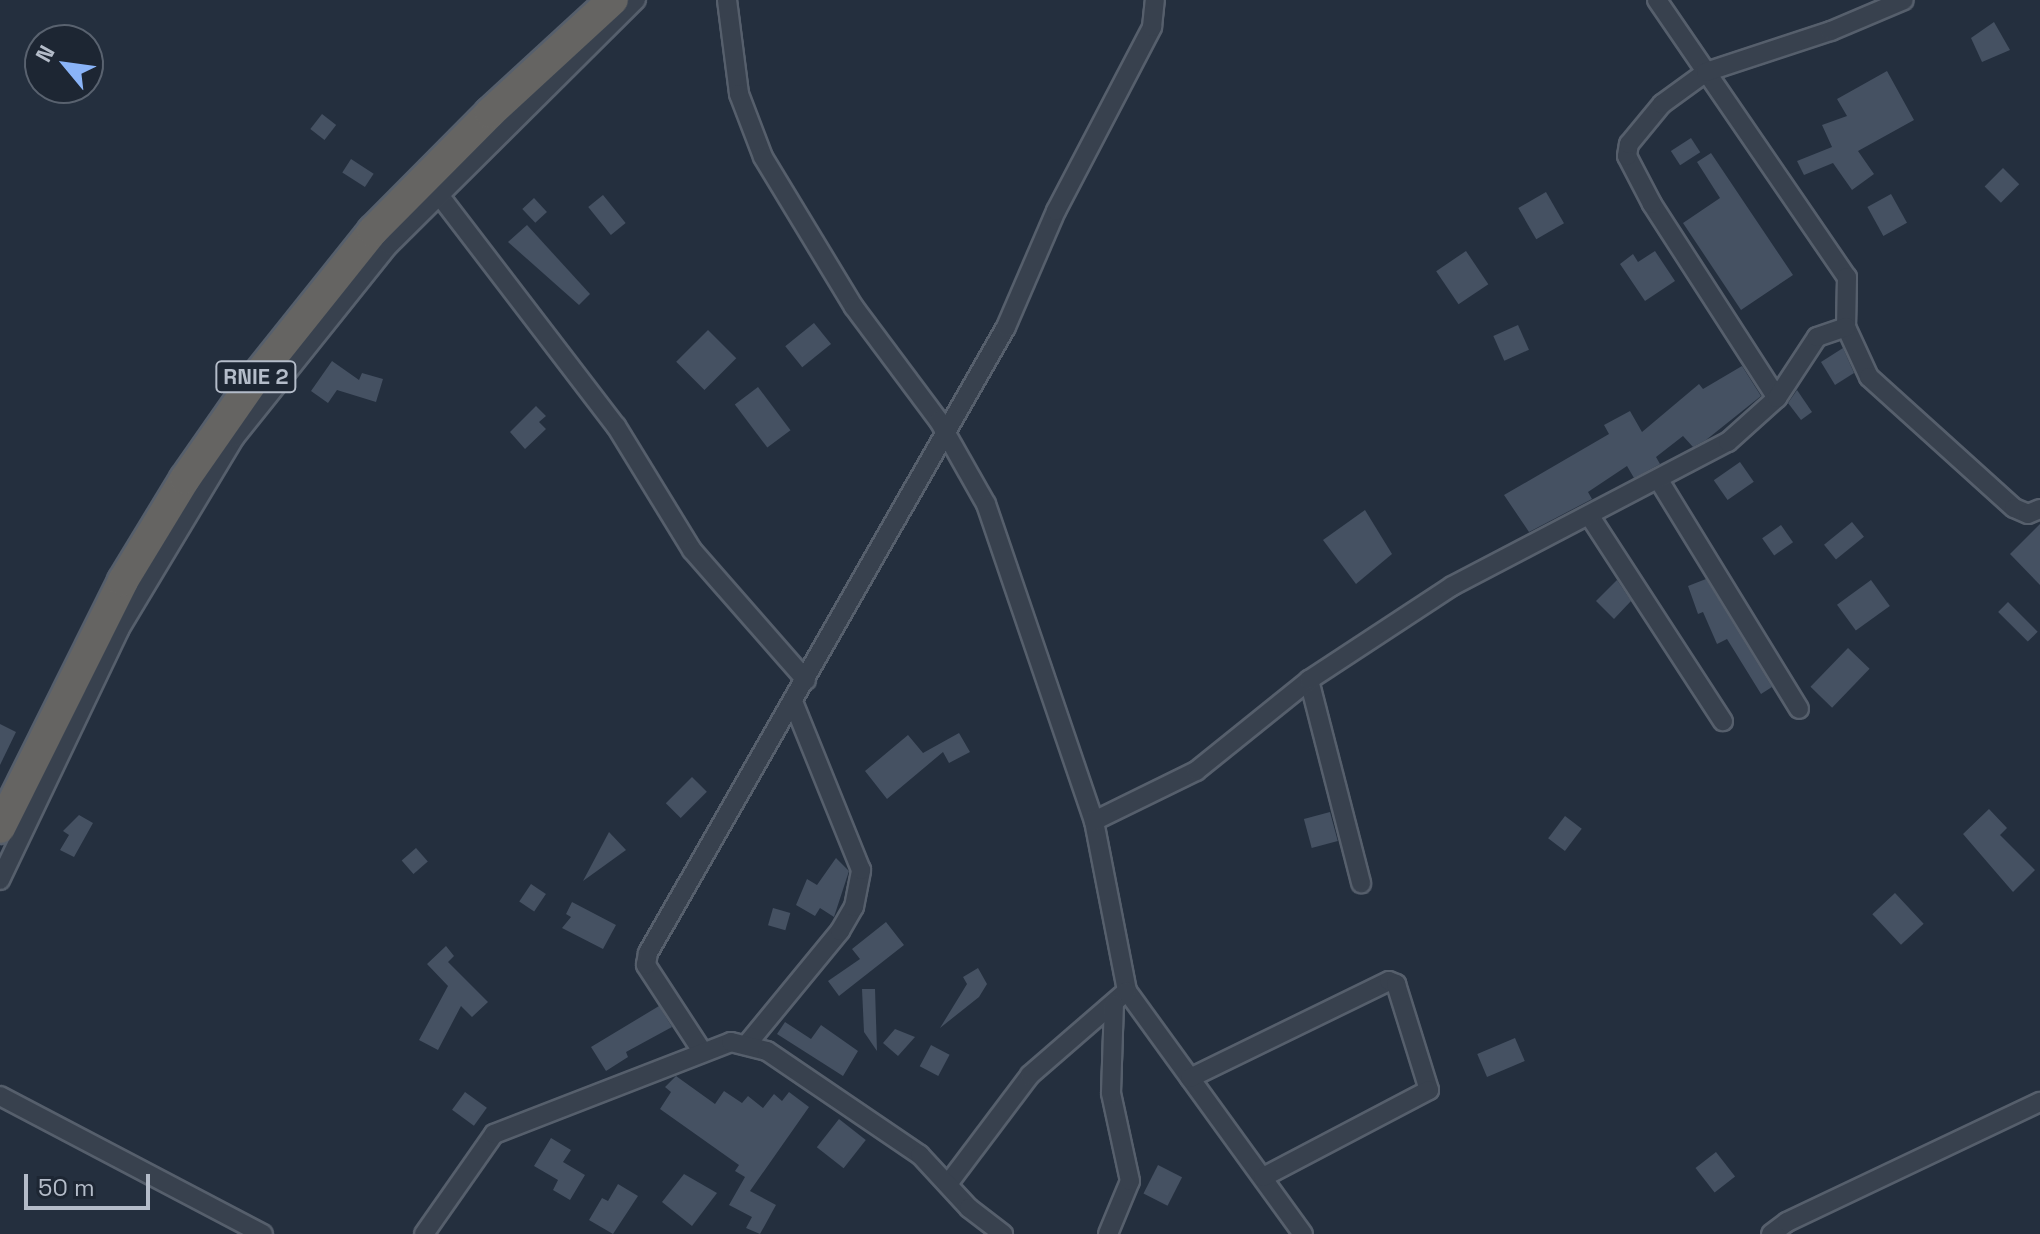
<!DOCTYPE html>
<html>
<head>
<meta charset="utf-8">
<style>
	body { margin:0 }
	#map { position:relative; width:2040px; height:1234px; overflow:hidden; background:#242f3e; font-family:"Space Grotesk",sans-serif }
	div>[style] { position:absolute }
	.building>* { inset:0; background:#455162; transform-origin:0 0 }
	.roads { filter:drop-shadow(2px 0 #565f6c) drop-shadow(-2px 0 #565f6c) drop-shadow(0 2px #565f6c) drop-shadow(0 -2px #565f6c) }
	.minor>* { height:18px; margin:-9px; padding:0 9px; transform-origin:9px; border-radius:9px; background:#38414e }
	.trunk>* { height:30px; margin:-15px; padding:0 15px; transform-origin:15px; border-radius:15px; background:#656462 }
	span { translate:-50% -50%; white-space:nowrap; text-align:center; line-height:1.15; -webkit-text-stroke:6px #1d2633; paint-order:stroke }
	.shield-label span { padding:2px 6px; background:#1d2633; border:2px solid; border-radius:6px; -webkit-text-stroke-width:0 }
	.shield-label { font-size:22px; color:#b4bcc9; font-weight:700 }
	.north { position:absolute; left:24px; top:24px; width:80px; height:80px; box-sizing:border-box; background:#1d2633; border:2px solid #59626f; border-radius:50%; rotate:299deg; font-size:22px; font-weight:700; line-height:32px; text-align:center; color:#b4bcc9 }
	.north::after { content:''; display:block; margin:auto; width:28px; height:36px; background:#8ab4f8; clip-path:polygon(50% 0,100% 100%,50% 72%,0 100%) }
	.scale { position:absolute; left:24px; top:1174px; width:126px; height:36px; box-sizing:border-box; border:4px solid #b4bcc9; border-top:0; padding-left:10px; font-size:24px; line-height:28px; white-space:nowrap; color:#b4bcc9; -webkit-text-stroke:6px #1d2633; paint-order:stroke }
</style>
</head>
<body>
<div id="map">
	<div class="building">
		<div style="clip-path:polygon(1994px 22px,2010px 50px,1982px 62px,1971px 38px)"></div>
		<div style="clip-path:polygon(1887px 71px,1914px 120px,1858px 151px,1874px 174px,1852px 190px,1833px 163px,1804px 175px,1797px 161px,1832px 147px,1822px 125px,1847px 116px,1837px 99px)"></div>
		<div style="left:322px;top:114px;width:18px;height:19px;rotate:38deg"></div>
		<div style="left:1691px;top:138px;width:17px;height:24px;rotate:57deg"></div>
		<div style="clip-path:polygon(1711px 153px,1793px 275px,1741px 310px,1683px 223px,1720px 198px,1697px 162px)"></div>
		<div style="left:351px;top:159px;width:27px;height:16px;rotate:33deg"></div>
		<div style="left:2003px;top:168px;width:23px;height:26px;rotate:45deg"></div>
		<div style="left:1546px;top:192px;width:36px;height:32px;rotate:60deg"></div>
		<div style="left:1891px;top:194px;width:33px;height:27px;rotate:61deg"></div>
		<div style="left:603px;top:195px;width:36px;height:19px;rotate:51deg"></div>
		<div style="left:534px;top:198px;width:19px;height:16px;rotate:47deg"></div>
		<div style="clip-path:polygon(527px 225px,590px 294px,579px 305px,508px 242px)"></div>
		<div style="left:1466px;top:251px;width:40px;height:36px;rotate:56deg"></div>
		<div style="clip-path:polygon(1655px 251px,1675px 281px,1645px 301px,1620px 264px,1633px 254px,1638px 262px)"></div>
		<div style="left:814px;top:323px;width:27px;height:37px;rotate:51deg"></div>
		<div style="left:1518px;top:325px;width:27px;height:27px;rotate:66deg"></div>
		<div style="left:708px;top:330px;width:40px;height:45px;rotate:45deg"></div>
		<div style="clip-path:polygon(1843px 348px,1854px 373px,1835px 385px,1821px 362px)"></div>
		<div style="clip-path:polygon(332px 361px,359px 380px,362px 373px,383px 379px,376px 402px,337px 390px,328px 403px,311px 391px)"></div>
		<div style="clip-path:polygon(1742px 366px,1761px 396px,1706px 440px,1693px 447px,1683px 436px,1656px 457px,1660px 464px,1634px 478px,1627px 466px,1588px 492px,1592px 499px,1529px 532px,1504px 495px,1609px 434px,1604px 425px,1630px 411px,1642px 432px,1699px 384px,1703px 389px)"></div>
		<div style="left:758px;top:387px;width:54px;height:29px;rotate:53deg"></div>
		<div style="clip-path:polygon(1797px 390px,1812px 412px,1801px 420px,1788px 403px)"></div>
		<div style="clip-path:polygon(536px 406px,546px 416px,539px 422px,546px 429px,525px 449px,510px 432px)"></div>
		<div style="left:1740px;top:462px;width:24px;height:32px;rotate:55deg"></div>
		<div style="clip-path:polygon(1365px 510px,1392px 554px,1356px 584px,1323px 540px)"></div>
		<div style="left:1852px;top:522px;width:19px;height:36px;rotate:51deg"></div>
		<div style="clip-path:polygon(2040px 524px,2040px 585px,2010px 554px)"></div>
		<div style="left:1781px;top:525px;width:21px;height:23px;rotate:55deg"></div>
		<div style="clip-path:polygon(1706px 579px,1772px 687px,1761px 694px,1727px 639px,1717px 644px,1703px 612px,1698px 614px,1688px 586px)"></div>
		<div style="clip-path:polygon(1617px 580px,1631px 601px,1614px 619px,1596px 601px)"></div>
		<div style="left:1871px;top:580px;width:32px;height:42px;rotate:54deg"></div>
		<div style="left:2008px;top:602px;width:42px;height:14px;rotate:45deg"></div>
		<div style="left:1848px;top:648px;width:30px;height:54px;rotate:44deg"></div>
		<div style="clip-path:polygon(0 724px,16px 732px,0 765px)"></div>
		<div style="clip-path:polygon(959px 733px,970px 752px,949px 763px,943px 752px,887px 799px,865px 771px,908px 735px,923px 753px)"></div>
		<div style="left:692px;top:777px;width:21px;height:37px;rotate:45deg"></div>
		<div style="clip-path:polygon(1989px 809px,2007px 828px,2000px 835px,2035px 870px,2013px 892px,1963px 834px)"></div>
		<div style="left:1330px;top:812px;width:30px;height:27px;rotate:75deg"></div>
		<div style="clip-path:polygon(79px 815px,93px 823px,74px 857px,60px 850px,69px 835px,63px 831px)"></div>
		<div style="left:1565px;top:816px;width:21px;height:28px;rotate:37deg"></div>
		<div style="clip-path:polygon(609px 832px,626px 850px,583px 881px)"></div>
		<div style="left:416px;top:848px;width:18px;height:19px;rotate:49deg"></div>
		<div style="clip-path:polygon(836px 858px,849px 871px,834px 917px,820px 908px,815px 916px,796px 905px,807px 879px,817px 885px)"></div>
		<div style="left:531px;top:884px;width:18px;height:21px;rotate:34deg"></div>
		<div style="left:1895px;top:893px;width:42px;height:31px;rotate:47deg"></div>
		<div style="clip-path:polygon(572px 902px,616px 925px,603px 949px,562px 928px,571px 917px,566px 914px)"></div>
		<div style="left:773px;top:908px;width:18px;height:18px;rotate:16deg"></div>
		<div style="clip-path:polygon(886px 922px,904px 945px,839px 996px,828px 981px,860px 959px,852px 949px)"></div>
		<div style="clip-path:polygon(446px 946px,454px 956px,448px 962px,488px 1002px,472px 1017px,461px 1006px,438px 1050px,419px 1040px,448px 986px,427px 964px)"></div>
		<div style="clip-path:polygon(978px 968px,987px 984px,979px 997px,940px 1028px,967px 984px,963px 977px)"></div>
		<div style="clip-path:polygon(862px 989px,875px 989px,877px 1051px,864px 1032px)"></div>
		<div style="clip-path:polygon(659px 1006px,672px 1027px,626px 1052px,628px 1057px,606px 1071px,591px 1047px)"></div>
		<div style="clip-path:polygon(785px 1022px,811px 1039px,821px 1025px,858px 1051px,843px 1076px,777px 1034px)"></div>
		<div style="clip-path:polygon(895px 1029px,915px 1037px,898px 1056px,883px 1043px)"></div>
		<div style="left:1515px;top:1038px;width:25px;height:41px;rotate:67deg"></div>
		<div style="left:931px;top:1045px;width:21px;height:24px;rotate:28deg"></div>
		<div style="clip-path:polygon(676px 1076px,715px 1104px,724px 1091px,742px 1103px,748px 1096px,763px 1108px,774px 1094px,782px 1101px,789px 1092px,809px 1107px,750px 1191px,776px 1205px,760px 1234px,746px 1228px,752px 1217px,729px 1205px,745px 1177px,735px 1171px,739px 1165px,660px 1109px,671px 1092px,665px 1087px)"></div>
		<div style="left:465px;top:1092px;width:27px;height:22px;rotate:36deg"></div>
		<div style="left:839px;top:1119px;width:34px;height:36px;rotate:38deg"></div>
		<div style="clip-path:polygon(551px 1138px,571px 1150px,563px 1162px,585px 1175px,570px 1200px,553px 1190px,558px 1180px,534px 1166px)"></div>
		<div style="left:1716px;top:1152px;width:31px;height:26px;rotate:52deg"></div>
		<div style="left:1158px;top:1165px;width:27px;height:32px;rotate:27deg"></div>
		<div style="clip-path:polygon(684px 1174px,717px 1193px,692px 1226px,662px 1202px)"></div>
		<div style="clip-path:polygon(618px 1184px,638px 1196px,613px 1234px,589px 1220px,602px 1198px,608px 1201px)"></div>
	</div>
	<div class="roads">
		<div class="minor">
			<div style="left:727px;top:0;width:95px;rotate:82.7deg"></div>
			<div style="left:739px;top:94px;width:67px;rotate:69.1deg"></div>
			<div style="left:763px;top:157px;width:175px;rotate:58.8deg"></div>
			<div style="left:854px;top:307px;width:142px;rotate:53.3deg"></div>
			<div style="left:939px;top:421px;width:95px;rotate:60.5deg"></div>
			<div style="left:986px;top:504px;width:335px;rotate:71.2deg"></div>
			<div style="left:1094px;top:821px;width:173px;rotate:79deg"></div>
			<div style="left:1127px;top:991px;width:300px;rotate:54.1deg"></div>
			<div style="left:1657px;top:0;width:336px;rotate:55.6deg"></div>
			<div style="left:1847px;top:277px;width:50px;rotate:91.1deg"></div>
			<div style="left:1846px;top:327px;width:55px;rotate:65.3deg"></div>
			<div style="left:1869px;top:377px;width:195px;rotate:42.1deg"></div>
			<div style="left:2014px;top:508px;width:15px;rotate:23deg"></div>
			<div style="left:2028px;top:514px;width:13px;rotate:-23deg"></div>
			<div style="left:433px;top:187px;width:301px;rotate:52.6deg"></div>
			<div style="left:616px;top:426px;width:145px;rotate:58.5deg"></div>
			<div style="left:692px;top:550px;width:173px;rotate:48.8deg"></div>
			<div style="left:1777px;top:398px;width:231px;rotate:-122.8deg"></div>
			<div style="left:1652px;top:204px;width:54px;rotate:-117.5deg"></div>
			<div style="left:1627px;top:156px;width:12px;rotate:-81deg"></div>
			<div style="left:1629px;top:144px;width:52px;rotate:-50.5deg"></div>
			<div style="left:1662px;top:104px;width:54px;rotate:-36deg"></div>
			<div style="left:1706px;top:72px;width:132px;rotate:-18.2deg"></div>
			<div style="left:1831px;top:31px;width:79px;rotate:-23deg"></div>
			<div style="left:1660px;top:482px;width:266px;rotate:58.5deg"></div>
			<div style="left:1589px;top:515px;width:246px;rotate:57deg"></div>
			<div style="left:1309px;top:680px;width:210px;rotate:75.6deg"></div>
			<div style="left:1094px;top:821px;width:114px;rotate:-26.1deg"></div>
			<div style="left:1196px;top:771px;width:145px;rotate:-38.8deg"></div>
			<div style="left:1309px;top:680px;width:171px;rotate:-33.3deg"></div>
			<div style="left:1452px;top:586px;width:311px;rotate:-27.6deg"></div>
			<div style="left:1728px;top:442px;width:66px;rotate:-41.9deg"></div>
			<div style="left:1777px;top:398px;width:73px;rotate:-56.7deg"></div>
			<div style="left:1817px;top:337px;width:31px;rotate:-19deg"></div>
			<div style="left:0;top:880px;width:277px;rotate:-64.5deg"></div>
			<div style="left:119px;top:630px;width:225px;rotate:-59deg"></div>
			<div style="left:235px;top:437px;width:246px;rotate:-51.3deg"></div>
			<div style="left:389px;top:245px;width:348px;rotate:-44.8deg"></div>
			<div style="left:748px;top:1043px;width:145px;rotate:-50.6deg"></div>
			<div style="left:840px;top:931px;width:28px;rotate:-60deg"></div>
			<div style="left:854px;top:907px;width:38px;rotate:-79deg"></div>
			<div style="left:861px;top:870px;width:181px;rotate:-112deg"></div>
			<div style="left:702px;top:1051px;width:103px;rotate:-123.1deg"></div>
			<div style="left:646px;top:965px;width:12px;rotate:-81deg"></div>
			<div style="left:648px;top:953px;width:721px;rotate:-60.24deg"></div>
			<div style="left:1006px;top:327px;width:126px;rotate:-66.7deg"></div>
			<div style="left:1056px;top:211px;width:208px;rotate:-62.4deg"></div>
			<div style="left:1152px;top:27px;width:27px;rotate:-84deg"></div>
			<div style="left:1190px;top:1078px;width:221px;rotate:-26deg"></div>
			<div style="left:1389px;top:981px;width:8px;rotate:23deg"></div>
			<div style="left:1396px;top:984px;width:111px;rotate:72.7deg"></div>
			<div style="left:1429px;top:1090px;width:187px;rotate:152.3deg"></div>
			<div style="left:0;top:1096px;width:297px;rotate:27.7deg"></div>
			<div style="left:948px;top:1184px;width:136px;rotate:-53deg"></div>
			<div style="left:1030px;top:1075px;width:128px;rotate:-40.9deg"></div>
			<div style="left:424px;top:1234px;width:122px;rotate:-55deg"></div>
			<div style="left:494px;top:1134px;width:254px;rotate:-21.2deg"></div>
			<div style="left:731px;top:1042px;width:37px;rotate:14deg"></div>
			<div style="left:767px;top:1051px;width:185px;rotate:34.2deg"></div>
			<div style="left:920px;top:1155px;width:72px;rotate:47.2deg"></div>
			<div style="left:969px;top:1208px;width:43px;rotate:37.4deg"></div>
			<div style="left:1108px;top:1234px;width:57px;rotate:-67.5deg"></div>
			<div style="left:1130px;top:1181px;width:90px;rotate:-102.2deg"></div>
			<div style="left:1111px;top:1093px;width:89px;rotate:-88.1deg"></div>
			<div style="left:1771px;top:1234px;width:20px;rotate:-37deg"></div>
			<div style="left:1787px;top:1222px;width:280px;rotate:-25.4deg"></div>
		</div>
		<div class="trunk">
			<div style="left:0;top:828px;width:276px;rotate:-63.5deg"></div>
			<div style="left:123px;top:581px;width:119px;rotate:-58.7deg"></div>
			<div style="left:185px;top:479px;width:121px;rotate:-55.1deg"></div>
			<div style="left:254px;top:380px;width:191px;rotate:-51.4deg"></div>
			<div style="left:373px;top:231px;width:166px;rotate:-45.2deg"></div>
			<div style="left:490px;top:113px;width:167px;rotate:-42.6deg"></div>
		</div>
	</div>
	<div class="shield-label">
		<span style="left:256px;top:377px">RNIE 2</span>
	</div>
	<div class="north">N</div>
	<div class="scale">50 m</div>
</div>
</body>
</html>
